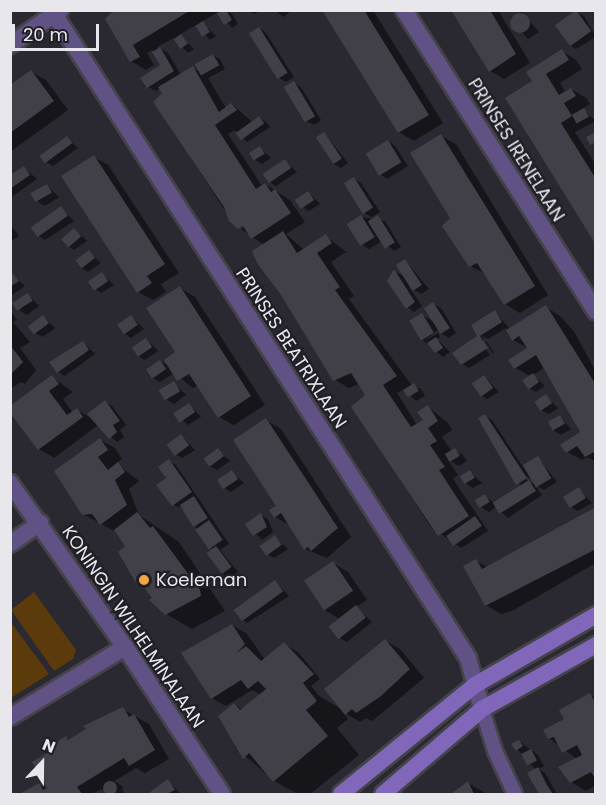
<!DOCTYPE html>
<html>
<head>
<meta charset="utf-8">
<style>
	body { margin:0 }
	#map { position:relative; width:606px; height:805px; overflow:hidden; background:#2a2830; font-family:Poppins,sans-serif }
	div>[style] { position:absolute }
	.green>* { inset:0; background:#5b3a0c }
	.shadow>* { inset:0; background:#0007 }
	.building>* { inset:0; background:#413f48; transform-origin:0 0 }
	.round { border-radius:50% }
	.roads { filter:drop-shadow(2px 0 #45434a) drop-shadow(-2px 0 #45434a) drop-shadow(0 2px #45434a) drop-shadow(0 -2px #45434a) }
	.service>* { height:14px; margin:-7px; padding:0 7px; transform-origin:7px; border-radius:7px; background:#615285 }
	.minor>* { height:16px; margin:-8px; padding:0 8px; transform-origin:8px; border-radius:8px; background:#615285 }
	.secondary>* { height:16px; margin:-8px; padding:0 8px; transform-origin:8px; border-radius:8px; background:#8067b9 }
	.dots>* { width:16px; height:16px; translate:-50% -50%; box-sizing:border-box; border:3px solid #201e26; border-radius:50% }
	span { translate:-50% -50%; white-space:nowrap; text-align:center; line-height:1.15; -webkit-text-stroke:4.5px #201e26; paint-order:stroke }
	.street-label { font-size:18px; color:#e8e7ec }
	.poi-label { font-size:18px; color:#e8e7ec }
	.left { translate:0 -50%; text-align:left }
	.frame { position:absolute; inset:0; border:12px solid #e8e7ec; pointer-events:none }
	.north { position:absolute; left:12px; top:733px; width:60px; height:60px; -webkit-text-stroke:4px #201e26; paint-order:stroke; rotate:22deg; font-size:16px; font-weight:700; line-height:24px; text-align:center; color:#e8e7ec }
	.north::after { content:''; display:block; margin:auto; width:21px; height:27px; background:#e8e7ec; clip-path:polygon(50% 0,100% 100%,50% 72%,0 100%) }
	.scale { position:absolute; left:12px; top:24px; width:87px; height:27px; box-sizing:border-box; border:3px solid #e8e7ec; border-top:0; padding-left:8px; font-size:18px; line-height:21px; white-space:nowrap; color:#e8e7ec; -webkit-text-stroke:4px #201e26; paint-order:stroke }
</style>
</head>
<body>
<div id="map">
	<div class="green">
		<div style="clip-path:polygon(34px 592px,76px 650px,73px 659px,54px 671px,11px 610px)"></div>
		<div style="clip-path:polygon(10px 621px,49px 674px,11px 698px,10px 698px)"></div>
	</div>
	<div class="shadow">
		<div style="clip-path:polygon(121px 10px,225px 10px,232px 14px,238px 24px,232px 28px,218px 12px,201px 22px,216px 36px,210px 40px,196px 25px,179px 35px,194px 49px,188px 53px,174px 38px,157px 47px,168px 53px,181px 75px,193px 68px,200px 72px,213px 55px,220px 59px,225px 69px,208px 78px,226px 108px,232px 104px,252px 122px,259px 117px,266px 122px,270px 127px,247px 142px,235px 130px,228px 134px,262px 186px,265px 184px,290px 200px,305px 222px,286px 234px,304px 250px,326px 236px,346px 252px,331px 262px,354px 296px,349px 299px,412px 386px,421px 389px,425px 396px,416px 401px,404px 389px,397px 393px,417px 425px,425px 420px,428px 407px,448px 423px,452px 430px,442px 437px,452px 452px,462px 454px,467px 461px,459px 466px,448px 460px,458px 475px,453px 479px,488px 531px,461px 548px,431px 527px,353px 407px,367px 395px,359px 384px,349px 388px,334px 379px,264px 245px,241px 229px,245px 226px,231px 220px,155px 102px,164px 93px,160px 88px,156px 91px,148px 87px,143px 78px,162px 66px,153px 50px,147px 53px,154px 65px,146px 70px,131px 61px)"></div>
		<div style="clip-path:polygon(247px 10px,259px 10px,260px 11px,254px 14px)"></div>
		<div style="clip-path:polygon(275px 10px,288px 10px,289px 13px,283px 17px)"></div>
		<div style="clip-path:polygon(324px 10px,373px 10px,443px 123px,414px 141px,399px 132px)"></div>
		<div style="clip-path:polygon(452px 10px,498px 10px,530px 63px,504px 79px,490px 71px)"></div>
		<div style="clip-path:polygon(522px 12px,539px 32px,528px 39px,510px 18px)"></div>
		<div style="clip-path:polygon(577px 12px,584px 16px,596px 37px,576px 49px,569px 45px)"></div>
		<div style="clip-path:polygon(259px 28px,266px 33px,294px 77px,286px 82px,279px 78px)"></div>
		<div style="clip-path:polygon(562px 51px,576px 60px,582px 69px,560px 83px,566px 93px,571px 89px,586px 98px,590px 104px,582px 109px,596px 121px,575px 132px,596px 165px,596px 242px,534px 81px)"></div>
		<div style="clip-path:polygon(31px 72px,46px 80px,68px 110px,10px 152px,10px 87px)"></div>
		<div style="clip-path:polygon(294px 83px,301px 87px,321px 120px,314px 125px,306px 121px)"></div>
		<div style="clip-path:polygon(324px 133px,348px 163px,341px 168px,334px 164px)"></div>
		<div style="clip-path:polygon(441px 136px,456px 144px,548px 295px,520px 313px,505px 304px,486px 274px,470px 266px,453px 220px)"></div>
		<div style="clip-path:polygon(67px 138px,78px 148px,53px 166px,46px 162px)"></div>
		<div style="clip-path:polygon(388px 141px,395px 146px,408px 166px,387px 179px,380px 174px)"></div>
		<div style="clip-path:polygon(260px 148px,271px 158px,262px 164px,255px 160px)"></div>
		<div style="clip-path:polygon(94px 157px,108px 165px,179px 273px,161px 284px,166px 292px,153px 300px,138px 292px)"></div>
		<div style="clip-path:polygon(285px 161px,297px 172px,276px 186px,269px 182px)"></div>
		<div style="clip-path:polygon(24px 168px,37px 179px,10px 198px,10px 177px)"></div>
		<div style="clip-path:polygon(354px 179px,361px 183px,380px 212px,372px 217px,364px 213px)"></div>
		<div style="clip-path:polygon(47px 186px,59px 197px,45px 206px,38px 202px)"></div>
		<div style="clip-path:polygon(308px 192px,320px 204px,309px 211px,302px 207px)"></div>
		<div style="clip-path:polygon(61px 208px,74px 221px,45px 240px,38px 236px)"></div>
		<div style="clip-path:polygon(361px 217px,385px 221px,401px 247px,394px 251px,382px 241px,369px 249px,362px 245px)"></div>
		<div style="clip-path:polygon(10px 224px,19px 236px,10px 242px)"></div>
		<div style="clip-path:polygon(74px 229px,87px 241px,74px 250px,67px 246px)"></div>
		<div style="clip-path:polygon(89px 252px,101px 263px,88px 272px,81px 268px)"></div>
		<div style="clip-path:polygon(405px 260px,429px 289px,421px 294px,409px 287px,422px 306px,414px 312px,407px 307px,394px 271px,405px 277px)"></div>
		<div style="clip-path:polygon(12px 274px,25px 286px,12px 295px,10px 294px)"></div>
		<div style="clip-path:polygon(102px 274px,114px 285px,101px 293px,94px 288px)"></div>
		<div style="clip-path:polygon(180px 288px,195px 297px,265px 405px,234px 425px,219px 417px,199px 385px,193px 388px,174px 373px,160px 382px,153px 378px,160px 361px,170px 367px,177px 353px)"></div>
		<div style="clip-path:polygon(28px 295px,39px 306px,27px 315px,20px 311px)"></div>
		<div style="clip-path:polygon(433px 304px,441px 308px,456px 333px,449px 338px,439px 332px,440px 328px,424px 341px,411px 322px,422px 315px,434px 322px)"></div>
		<div style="clip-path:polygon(546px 307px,560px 316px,575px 333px,596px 372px,596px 462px,587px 457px,582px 460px,567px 452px,582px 433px,545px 367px,533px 375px,545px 386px,536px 392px,529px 388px,530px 376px,515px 368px,528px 348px,513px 340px,506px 328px,488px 339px,482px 336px,484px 341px,481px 341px,490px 355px,469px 368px,462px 364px,495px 312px,510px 329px)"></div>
		<div style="clip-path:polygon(10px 310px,17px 320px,13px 322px,30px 342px,20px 348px,36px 370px,25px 384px,21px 382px,10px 389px)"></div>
		<div style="clip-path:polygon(43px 316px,55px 328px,43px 337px,35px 333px)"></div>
		<div style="clip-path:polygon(132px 317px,144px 329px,131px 338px,124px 333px)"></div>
		<div style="clip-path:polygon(438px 333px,440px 337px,437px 339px,450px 352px,443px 357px,424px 341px)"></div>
		<div style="clip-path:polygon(146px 339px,158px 351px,145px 360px,138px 356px)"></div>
		<div style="clip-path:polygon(485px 341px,487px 342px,494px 353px,493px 354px)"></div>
		<div style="clip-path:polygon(83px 342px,95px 354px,65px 376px,58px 372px)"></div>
		<div style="clip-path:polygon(484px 376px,499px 392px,487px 399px,480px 395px)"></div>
		<div style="clip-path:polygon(52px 377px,73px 392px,63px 399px,73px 413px,77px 410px,93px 419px,105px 402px,112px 406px,126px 425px,120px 430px,124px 437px,117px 442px,98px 425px,54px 458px,39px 449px,10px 410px)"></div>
		<div style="clip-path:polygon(174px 383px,186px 395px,174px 404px,166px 399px)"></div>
		<div style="clip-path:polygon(546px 396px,558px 408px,549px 414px,541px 410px)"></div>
		<div style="clip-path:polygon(189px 404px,201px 417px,188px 425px,175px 413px)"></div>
		<div style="clip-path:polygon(evenodd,485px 416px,492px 420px,523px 467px,538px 458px,557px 482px,544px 490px,535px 485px,542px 495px,508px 518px,496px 507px,489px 512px,481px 507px,485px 496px,495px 504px,522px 487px,480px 419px,485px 416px,521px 473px,533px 480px,533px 484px,520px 476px,521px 473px)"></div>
		<div style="clip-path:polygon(560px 417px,571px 429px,561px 435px,554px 431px)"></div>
		<div style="clip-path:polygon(266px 420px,281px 429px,351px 537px,327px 558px,305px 549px,291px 526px,275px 517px,278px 506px)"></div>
		<div style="clip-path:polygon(181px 435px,195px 450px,182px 458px,175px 454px)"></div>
		<div style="clip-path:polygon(100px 440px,115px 448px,122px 459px,116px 463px,139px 481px,129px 489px,139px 515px,179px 542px,225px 611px,192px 629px,166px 614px,146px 587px,137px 582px,127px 546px,116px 532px,83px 514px)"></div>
		<div style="clip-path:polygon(218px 450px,230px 461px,217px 470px,209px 466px)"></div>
		<div style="clip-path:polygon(169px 461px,176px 465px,229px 544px,220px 550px,238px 572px,229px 578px,222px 574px,213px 550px,182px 508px,173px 505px)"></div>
		<div style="clip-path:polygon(232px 472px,244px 483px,231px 492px,224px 488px)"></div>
		<div style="clip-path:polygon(470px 472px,482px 483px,473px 488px,466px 484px)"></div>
		<div style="clip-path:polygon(579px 489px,592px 503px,578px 511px,571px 507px)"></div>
		<div style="clip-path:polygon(596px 509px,596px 563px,514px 610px,501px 614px,486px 605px,476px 561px,488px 567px)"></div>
		<div style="clip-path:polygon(261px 515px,268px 519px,273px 532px,262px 540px,247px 524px)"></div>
		<div style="clip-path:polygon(275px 537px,288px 549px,274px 558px,267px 554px)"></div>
		<div style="clip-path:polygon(333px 563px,348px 572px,367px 600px,356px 607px,372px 622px,347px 642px,340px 638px,341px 620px,325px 610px)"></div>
		<div style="clip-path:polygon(276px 582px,289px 596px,247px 623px,240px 618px)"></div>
		<div style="clip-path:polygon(232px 625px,247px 634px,265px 660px,284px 644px,299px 653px,320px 679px,311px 686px,319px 696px,341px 709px,386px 641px,400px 649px,424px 678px,372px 721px,366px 718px,360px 722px,342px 711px,348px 719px,337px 728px,359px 755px,310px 794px,298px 794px,274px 781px,235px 747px,238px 744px,234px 704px,243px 710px,261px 695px,252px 690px,226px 706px,212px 698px)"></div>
		<div style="clip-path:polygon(590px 695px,596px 698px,596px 785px,586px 791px,571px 782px,577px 759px,549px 738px)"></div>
		<div style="clip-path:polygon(122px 709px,149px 724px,169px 759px,145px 773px,136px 768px,114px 781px,122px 786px,124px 794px,106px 794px,102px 789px,92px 794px,23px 794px,39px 785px,47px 789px,54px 750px,66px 738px,70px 740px)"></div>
		<div style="clip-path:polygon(519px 741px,538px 755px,544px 766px,538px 769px,545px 773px,557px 794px,541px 794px,529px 773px,536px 770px,517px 749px)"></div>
		<div style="clip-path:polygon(168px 781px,181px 794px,148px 794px,148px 793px)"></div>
		<div style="clip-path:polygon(468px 783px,487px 794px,454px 794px)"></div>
	</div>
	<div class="building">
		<div style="clip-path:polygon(114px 10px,191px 10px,133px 45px,140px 57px,130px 62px,105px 19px)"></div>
		<div style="clip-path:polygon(226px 10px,232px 20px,224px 25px,217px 13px)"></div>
		<div style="clip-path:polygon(322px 10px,364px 10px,429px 115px,398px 133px)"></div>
		<div style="clip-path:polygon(451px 10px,490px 10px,516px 54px,489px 72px)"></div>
		<div style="left:576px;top:10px;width:26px;height:26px;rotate:54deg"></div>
		<div class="round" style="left:510px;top:13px;width:20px;height:20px"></div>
		<div style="left:203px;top:21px;width:13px;height:9px;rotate:58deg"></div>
		<div style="left:259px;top:27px;width:54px;height:12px;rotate:58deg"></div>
		<div style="left:181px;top:34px;width:12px;height:9px;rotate:55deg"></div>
		<div style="clip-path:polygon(160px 47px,174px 71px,147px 88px,140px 78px,160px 65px,152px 52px)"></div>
		<div style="clip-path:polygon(562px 49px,569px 60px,546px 74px,559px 95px,571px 88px,576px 96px,564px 103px,572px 116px,561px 123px,596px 179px,596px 245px,505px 98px,532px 81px,526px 72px)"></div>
		<div style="left:213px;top:54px;width:13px;height:21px;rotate:61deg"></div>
		<div style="clip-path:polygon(193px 66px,219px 112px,231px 103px,237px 110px,215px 125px,256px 189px,265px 183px,271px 192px,275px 189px,291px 213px,251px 239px,243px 226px,238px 229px,229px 221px,224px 207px,153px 102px,162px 93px,158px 87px)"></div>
		<div style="clip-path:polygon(31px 70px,54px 101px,10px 133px,10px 85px)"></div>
		<div style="left:294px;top:81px;width:41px;height:12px;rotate:59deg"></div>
		<div style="left:584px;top:108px;width:10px;height:14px;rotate:61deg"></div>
		<div style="left:259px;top:116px;width:9px;height:29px;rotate:54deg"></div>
		<div style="left:324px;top:132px;width:32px;height:10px;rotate:56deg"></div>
		<div style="clip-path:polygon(596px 132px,596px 142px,590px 145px,586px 137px)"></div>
		<div style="clip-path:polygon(441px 134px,535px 286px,504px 305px,477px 263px,469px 267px,442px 226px,450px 218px,410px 153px)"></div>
		<div style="left:67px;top:136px;width:9px;height:34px;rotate:54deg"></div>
		<div style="left:388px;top:140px;width:26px;height:26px;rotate:59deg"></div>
		<div style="left:260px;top:146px;width:9px;height:13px;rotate:58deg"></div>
		<div style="clip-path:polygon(94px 155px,165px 264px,147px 276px,152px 283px,137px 293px,61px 176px)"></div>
		<div style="left:285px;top:159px;width:11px;height:27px;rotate:56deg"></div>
		<div style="clip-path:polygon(24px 166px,30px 175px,10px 189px,10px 175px)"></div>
		<div style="left:354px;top:177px;width:36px;height:12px;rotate:58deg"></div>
		<div style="left:47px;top:184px;width:10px;height:19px;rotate:61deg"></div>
		<div style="left:308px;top:191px;width:11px;height:16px;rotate:56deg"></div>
		<div style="left:61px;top:206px;width:12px;height:37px;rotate:55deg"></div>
		<div style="left:361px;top:215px;width:26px;height:17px;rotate:58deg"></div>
		<div style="left:378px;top:215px;width:32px;height:12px;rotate:58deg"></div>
		<div style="left:74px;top:228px;width:11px;height:17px;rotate:49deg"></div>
		<div style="clip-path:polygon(283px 231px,297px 253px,326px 234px,332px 243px,317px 253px,340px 287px,335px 290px,397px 376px,383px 385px,411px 427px,423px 420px,417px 412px,428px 405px,438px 421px,428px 428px,437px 441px,430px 445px,445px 467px,439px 470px,469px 516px,438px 536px,351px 407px,365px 395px,351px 373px,333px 381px,281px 295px,257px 263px,252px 251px)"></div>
		<div style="left:89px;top:250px;width:10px;height:17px;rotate:53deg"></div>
		<div style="left:405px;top:259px;width:31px;height:11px;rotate:57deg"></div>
		<div style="clip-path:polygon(394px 269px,415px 302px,406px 309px,387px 281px)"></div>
		<div style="left:102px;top:272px;width:11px;height:17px;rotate:56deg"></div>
		<div style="clip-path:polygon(12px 273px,19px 281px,10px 287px,10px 274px)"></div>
		<div style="clip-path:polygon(180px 286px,251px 396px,218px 418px,189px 374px,177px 381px,164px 360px,175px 352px,146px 308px)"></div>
		<div style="left:28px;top:293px;width:9px;height:19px;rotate:58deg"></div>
		<div style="left:433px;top:302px;width:31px;height:11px;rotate:57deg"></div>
		<div style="clip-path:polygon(546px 305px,596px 385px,596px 451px,585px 457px,577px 446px,566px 453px,560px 445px,580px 432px,536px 355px,514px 369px,508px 360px,527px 348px,519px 336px,512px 341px,506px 330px)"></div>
		<div style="clip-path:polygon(495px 310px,502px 322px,480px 336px,488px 348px,461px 365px,452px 353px,477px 336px,471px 325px)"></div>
		<div style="left:422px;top:313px;width:23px;height:15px;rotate:59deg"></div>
		<div style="left:43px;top:315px;width:10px;height:19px;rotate:53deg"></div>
		<div style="left:131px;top:315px;width:12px;height:17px;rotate:55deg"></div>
		<div style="clip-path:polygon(436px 337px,443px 348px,435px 353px,427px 343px)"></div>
		<div style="left:146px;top:338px;width:11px;height:17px;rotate:56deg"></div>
		<div style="clip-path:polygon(83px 341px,89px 350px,57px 373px,49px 362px)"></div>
		<div style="clip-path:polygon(10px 345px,23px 362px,10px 375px)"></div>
		<div style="left:160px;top:360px;width:11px;height:17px;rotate:56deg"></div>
		<div style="left:533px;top:373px;width:11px;height:13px;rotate:56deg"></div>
		<div style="clip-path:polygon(52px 375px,59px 384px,49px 391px,67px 415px,77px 408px,83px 417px,38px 450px,10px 413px,10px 406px)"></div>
		<div style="left:484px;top:375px;width:16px;height:15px;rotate:55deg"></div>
		<div style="left:174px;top:381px;width:12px;height:18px;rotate:59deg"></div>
		<div style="left:414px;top:383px;width:9px;height:13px;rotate:58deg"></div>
		<div style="left:546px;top:394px;width:11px;height:14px;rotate:56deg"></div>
		<div style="clip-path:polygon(105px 400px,120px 421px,113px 425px,117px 432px,109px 439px,87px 414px)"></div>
		<div style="left:189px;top:403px;width:11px;height:19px;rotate:56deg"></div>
		<div style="clip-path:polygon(485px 414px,527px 478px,516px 485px,478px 418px)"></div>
		<div style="left:560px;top:415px;width:10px;height:14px;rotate:61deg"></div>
		<div style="clip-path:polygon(266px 418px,338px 528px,311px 551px,308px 547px,304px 550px,281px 513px,274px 518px,269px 510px,276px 506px,233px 440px)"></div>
		<div style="left:181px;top:434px;width:14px;height:18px;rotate:54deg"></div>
		<div style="clip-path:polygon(100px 438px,108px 450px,98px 457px,108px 470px,118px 462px,125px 472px,115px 480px,127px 505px,100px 525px,92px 514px,82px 515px,54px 471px)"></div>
		<div style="left:218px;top:448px;width:10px;height:18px;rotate:53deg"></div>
		<div style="left:455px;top:448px;width:9px;height:12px;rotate:58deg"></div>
		<div style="left:538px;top:456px;width:26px;height:18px;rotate:59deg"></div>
		<div style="clip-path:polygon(169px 459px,192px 492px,172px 506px,156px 485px,166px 478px,158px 467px)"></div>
		<div style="left:232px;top:470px;width:11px;height:18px;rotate:56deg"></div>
		<div style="left:470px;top:470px;width:9px;height:12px;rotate:58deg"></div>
		<div style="left:529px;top:480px;width:13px;height:43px;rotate:58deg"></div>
		<div style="left:579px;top:487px;width:13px;height:19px;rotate:58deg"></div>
		<div style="left:485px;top:494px;width:9px;height:12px;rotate:58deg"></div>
		<div style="left:194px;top:496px;width:26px;height:17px;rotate:58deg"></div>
		<div style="clip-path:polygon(596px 507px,596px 549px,485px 606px,463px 566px,476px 559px,482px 569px)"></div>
		<div style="clip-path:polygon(137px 512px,150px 528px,153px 526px,200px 590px,201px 596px,165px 615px,149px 600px,152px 598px,139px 581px,136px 583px,118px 552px,125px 546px,114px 530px)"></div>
		<div style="clip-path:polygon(261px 513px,267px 527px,253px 536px,245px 524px)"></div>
		<div style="left:475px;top:516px;width:12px;height:35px;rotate:55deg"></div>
		<div style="left:209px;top:520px;width:24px;height:17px;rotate:55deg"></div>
		<div style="left:275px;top:535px;width:12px;height:19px;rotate:55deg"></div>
		<div style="left:216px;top:546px;width:26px;height:12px;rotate:53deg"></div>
		<div style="left:333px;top:561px;width:36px;height:35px;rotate:56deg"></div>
		<div style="left:275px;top:580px;width:14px;height:51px;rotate:54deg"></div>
		<div style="left:356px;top:605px;width:16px;height:35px;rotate:52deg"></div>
		<div style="clip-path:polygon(232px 624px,245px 644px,237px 653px,246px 646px,261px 661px,284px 642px,314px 674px,303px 683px,317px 701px,306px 710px,328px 736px,273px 782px,249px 753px,243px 759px,218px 716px,234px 703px,240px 710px,266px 689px,258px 681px,248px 689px,241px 680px,211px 699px,181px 653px)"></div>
		<div style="clip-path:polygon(385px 639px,410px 669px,381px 696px,356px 713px,352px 709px,345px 715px,324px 689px)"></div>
		<div style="clip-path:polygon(590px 693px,596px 704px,596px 780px,591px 772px,570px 783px,558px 767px,582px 755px,577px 745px,562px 753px,554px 737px,548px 739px,543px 730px,564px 719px,559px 710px)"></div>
		<div style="clip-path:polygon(123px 707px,129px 717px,134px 714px,155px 750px,129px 766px,124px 758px,77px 787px,82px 794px,20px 794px,39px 783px,43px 790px,47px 788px,32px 762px,52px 750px,50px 746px,66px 736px,68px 740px,86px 729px,83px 726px)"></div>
		<div style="clip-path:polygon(519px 740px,523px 746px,516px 751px,511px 744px)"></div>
		<div style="left:531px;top:749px;width:13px;height:11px;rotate:63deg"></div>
		<div style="clip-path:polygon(538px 767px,547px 785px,553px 794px,539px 794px,527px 773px)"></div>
		<div style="clip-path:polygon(168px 779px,175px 790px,167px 794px,147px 794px)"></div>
		<div class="round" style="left:103px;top:781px;width:14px;height:14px"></div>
		<div style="clip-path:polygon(468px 781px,474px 794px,451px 794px)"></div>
	</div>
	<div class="roads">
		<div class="service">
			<div style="left:482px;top:709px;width:44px;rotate:72.8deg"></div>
			<div style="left:495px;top:751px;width:47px;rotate:65.1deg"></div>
		</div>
		<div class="minor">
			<div style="left:404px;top:10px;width:357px;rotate:57.5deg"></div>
			<div style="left:54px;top:14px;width:766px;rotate:57.26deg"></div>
			<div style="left:468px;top:658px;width:53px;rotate:74.6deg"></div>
			<div style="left:10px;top:45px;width:61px;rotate:-35deg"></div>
			<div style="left:10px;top:483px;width:200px;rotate:55deg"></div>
			<div style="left:125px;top:647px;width:176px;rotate:56.6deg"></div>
			<div style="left:10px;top:544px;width:37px;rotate:-35deg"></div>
			<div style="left:10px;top:717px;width:135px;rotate:-31.3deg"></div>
		</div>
		<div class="secondary">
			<div style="left:341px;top:794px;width:173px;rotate:-39.1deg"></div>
			<div style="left:475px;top:685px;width:140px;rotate:-30deg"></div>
			<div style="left:383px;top:794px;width:130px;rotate:-40.6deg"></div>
			<div style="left:482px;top:709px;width:131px;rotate:-29.3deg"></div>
		</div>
	</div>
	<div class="dots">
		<div style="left:144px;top:580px;background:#f1a540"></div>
	</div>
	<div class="street-label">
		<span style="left:516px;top:150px;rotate:58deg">PRINSES IRENELAAN</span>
		<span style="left:291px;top:348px;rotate:57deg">PRINSES BEATRIXLAAN</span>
		<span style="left:133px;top:627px;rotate:56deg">KONINGIN WILHELMINALAAN</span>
	</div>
	<div class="poi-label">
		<span class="left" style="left:156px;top:580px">Koeleman</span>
	</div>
	<div class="frame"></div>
	<div class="north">N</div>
	<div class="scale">20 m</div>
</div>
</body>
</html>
